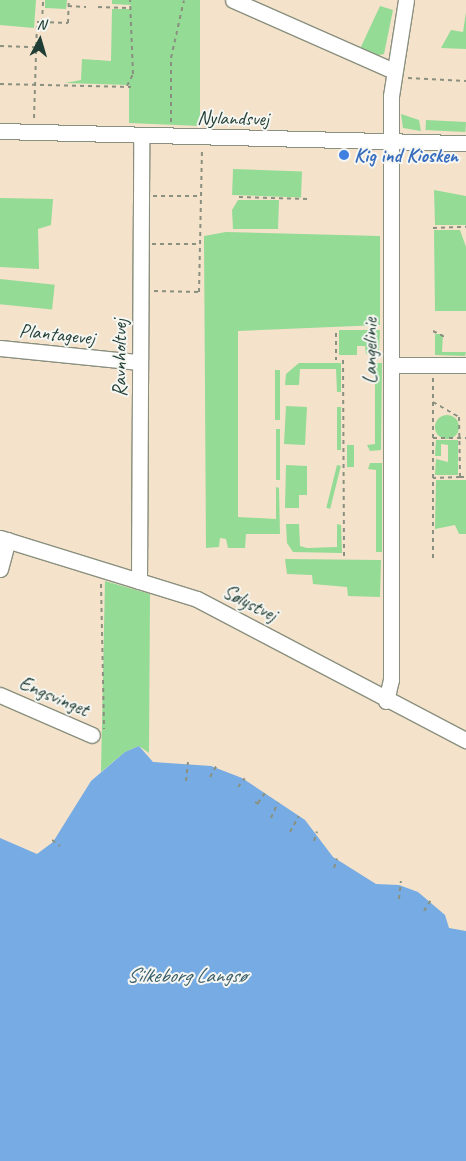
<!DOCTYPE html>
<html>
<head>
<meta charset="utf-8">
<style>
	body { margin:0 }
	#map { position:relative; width:466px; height:1161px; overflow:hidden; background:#f4e2ca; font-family:Caveat,sans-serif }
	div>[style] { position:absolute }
	.green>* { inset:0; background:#94db95; transform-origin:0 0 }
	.round { border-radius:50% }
	.water>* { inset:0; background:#76abe3 }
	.path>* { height:2px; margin-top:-1px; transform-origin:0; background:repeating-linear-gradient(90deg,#8a907f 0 4px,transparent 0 8px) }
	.roads { filter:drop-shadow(1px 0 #8a907f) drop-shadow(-1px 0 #8a907f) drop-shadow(0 1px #8a907f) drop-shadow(0 -1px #8a907f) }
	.minor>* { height:15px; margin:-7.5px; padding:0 7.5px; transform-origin:7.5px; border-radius:7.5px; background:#fff }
	.dots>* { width:14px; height:14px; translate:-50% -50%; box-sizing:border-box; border:2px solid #f6f6f2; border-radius:50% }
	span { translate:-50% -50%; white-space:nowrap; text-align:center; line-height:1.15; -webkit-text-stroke:4px #f6f6f2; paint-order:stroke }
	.street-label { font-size:20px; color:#1f3d34 }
	.shop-label { font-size:20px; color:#366cbe; font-weight:700 }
	.left { translate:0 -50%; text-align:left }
	.water-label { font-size:21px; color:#395e69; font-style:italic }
	.north { position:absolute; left:15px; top:15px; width:50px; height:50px; -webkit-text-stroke:4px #f6f6f2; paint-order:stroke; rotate:6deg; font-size:14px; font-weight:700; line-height:20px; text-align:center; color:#1f3d34 }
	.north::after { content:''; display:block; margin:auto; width:18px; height:22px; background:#1f3d34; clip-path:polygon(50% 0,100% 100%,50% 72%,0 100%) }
</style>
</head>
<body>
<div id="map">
	<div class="green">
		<div style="clip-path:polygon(0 0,36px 0,34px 28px,0 25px)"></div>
		<div style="clip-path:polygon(45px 0,67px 0,66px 9px,45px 8px)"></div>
		<div style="clip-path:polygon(112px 0,200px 0,200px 126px,129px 123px,129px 85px,65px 83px,81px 80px,82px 59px,111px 61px,112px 9px,131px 9px,131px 5px,112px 4px)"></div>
		<div style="clip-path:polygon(380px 6px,393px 10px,384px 54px,375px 56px,359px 51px)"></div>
		<div style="clip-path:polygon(466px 12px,466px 49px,441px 48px,451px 30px,463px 32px)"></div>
		<div style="clip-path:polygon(401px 114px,419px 120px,421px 131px,403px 128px)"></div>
		<div style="left:426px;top:120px;width:40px;height:10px;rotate:3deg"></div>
		<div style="left:233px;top:169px;width:69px;height:26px;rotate:2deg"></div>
		<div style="clip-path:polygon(434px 190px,466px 196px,466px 225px,435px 225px)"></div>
		<div style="clip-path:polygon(0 198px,53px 199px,51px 225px,38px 229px,39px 269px,0 267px)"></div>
		<div style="clip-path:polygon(238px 200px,279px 200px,278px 229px,233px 229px,232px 210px)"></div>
		<div style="clip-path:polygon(434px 230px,460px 230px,466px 247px,466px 311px,435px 311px)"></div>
		<div style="clip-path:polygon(226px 232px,380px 236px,380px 325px,238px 331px,238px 517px,276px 519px,276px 487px,279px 488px,280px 534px,246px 534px,245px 548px,228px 548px,226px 539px,220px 538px,219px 547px,206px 548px,204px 236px)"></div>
		<div style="left:0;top:279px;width:55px;height:25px;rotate:6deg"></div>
		<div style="clip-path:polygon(339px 330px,380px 330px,379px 354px,366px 354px,365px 346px,357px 346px,357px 355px,339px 355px)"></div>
		<div style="clip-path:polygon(435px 334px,443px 334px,442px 352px,466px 352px,465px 356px,435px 355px)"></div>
		<div style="clip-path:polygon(299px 363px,341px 363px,341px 392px,337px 392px,336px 369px,300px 369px,299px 385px,285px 385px,286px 374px)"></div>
		<div style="clip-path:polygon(375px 363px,382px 363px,381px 450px,370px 451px,367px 445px,375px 444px)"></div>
		<div style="left:275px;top:370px;width:5px;height:50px"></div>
		<div style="left:286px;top:406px;width:21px;height:38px;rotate:3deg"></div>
		<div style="left:337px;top:407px;width:4px;height:43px"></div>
		<div class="round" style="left:435px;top:415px;width:24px;height:24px"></div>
		<div style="left:276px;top:429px;width:4px;height:51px"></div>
		<div style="clip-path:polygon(436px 440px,458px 440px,458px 475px,435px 475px,436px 459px,448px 462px,448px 445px,441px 444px,441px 456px,435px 456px)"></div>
		<div style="left:347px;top:445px;width:7px;height:22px"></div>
		<div style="clip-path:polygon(370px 463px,382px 463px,382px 552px,376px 552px,376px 470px,368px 469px)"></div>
		<div style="clip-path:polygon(286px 465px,307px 466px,307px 495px,299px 495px,299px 508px,285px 508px)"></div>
		<div style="left:337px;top:465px;width:4px;height:44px;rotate:14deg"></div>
		<div style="clip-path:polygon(436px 480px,466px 480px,466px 534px,459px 534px,455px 525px,435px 529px)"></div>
		<div style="clip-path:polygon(286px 524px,299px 524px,300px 546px,307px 548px,337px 547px,337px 524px,341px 525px,342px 553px,293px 552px,287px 543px)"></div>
		<div style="clip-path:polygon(285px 559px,381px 560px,380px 597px,348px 596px,347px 587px,313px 584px,312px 575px,287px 574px)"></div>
		<div style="clip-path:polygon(105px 581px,150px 594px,149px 753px,139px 746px,125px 752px,101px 772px)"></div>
	</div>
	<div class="water">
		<div style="clip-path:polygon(139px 746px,153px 762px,211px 766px,242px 778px,305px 820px,333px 857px,376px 884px,399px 885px,418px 892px,445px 915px,449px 928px,466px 931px,466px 1161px,0 1161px,0 838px,37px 854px,53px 842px,91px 781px,125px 752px)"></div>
	</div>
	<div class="path">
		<div style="left:68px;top:6px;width:18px;rotate:3deg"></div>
		<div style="left:98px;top:7px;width:30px;rotate:2deg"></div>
		<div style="left:42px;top:22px;width:26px;rotate:2deg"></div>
		<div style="left:68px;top:23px;width:23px;rotate:-88deg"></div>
		<div style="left:0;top:46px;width:36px;rotate:2deg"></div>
		<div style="left:408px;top:78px;width:58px;rotate:3deg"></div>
		<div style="left:0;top:84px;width:131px;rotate:1.3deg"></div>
		<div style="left:127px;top:86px;width:13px;rotate:-63deg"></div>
		<div style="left:133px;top:74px;width:74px;rotate:-92.3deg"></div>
		<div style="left:34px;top:118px;width:96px;rotate:-88.2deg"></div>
		<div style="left:37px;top:22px;width:5px"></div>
		<div style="left:42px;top:22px;width:22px;rotate:-87deg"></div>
		<div style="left:171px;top:122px;width:64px;rotate:-90deg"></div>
		<div style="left:171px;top:58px;width:59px;rotate:-77.4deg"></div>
		<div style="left:153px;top:196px;width:48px"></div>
		<div style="left:239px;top:197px;width:69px;rotate:1.7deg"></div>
		<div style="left:433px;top:228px;width:33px;rotate:-2deg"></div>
		<div style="left:152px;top:244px;width:48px"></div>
		<div style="left:154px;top:291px;width:45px;rotate:1.3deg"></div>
		<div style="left:199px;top:292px;width:142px;rotate:-88.8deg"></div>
		<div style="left:433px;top:331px;width:13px;rotate:27deg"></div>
		<div style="left:336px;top:333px;width:27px;rotate:90deg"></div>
		<div style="left:343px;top:360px;width:196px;rotate:89.7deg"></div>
		<div style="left:433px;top:378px;width:183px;rotate:90deg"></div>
		<div style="left:433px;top:402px;width:30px;rotate:30deg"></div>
		<div style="left:459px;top:417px;width:60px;rotate:89deg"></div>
		<div style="left:460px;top:477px;width:27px;rotate:178deg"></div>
		<div style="left:433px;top:438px;width:33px"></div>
		<div style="left:460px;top:477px;width:6px"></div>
		<div style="left:101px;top:584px;width:145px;rotate:88.8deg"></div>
		<div style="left:210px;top:777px;width:16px;rotate:-60deg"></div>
		<div style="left:186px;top:781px;width:19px;rotate:-84deg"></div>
		<div style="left:238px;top:787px;width:11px;rotate:-52deg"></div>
		<div style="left:255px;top:802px;width:6px;rotate:31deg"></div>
		<div style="left:258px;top:803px;width:12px;rotate:-55deg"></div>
		<div style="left:271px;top:818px;width:17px;rotate:-66deg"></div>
		<div style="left:290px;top:832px;width:18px;rotate:-61deg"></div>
		<div style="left:52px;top:840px;width:10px;rotate:37deg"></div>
		<div style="left:314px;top:841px;width:10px;rotate:-73deg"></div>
		<div style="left:334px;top:868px;width:10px;rotate:-73deg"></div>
		<div style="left:399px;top:899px;width:18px;rotate:-84deg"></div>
		<div style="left:424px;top:911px;width:13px;rotate:-58deg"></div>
	</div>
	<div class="roads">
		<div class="minor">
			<div style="left:233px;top:0;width:176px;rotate:23.8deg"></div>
			<div style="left:0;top:131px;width:466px;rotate:1.5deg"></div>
			<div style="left:0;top:348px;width:140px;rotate:5.8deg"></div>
			<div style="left:391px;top:365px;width:75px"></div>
			<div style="left:0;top:538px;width:206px;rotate:17.2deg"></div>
			<div style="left:197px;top:599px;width:304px;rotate:27.7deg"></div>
			<div style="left:0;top:569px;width:30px;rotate:-75deg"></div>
			<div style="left:139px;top:581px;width:445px;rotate:-89.7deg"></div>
			<div style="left:0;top:695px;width:100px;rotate:23.5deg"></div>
			<div style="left:386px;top:701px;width:22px;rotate:-77deg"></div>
			<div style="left:391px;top:680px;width:584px;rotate:-90deg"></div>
			<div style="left:391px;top:96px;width:97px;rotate:-81.1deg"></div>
		</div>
	</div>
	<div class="dots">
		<div style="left:344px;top:155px;background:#3f7fe0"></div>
	</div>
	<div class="street-label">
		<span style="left:233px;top:118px;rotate:1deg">Nylandsvej</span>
		<span style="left:57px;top:334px;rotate:6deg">Plantagevej</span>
		<span style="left:370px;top:351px;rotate:-90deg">Langelinie</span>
		<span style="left:119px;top:358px;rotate:-90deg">Ravnholtvej</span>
		<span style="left:250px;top:603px;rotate:27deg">Sølystvej</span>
		<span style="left:54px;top:696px;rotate:23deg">Engsvinget</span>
	</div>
	<div class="shop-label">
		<span class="left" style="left:354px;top:155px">Kig ind Kiosken</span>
	</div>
	<div class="water-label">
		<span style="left:186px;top:975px">Silkeborg Langsø</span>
	</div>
	<div class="north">N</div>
</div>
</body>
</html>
